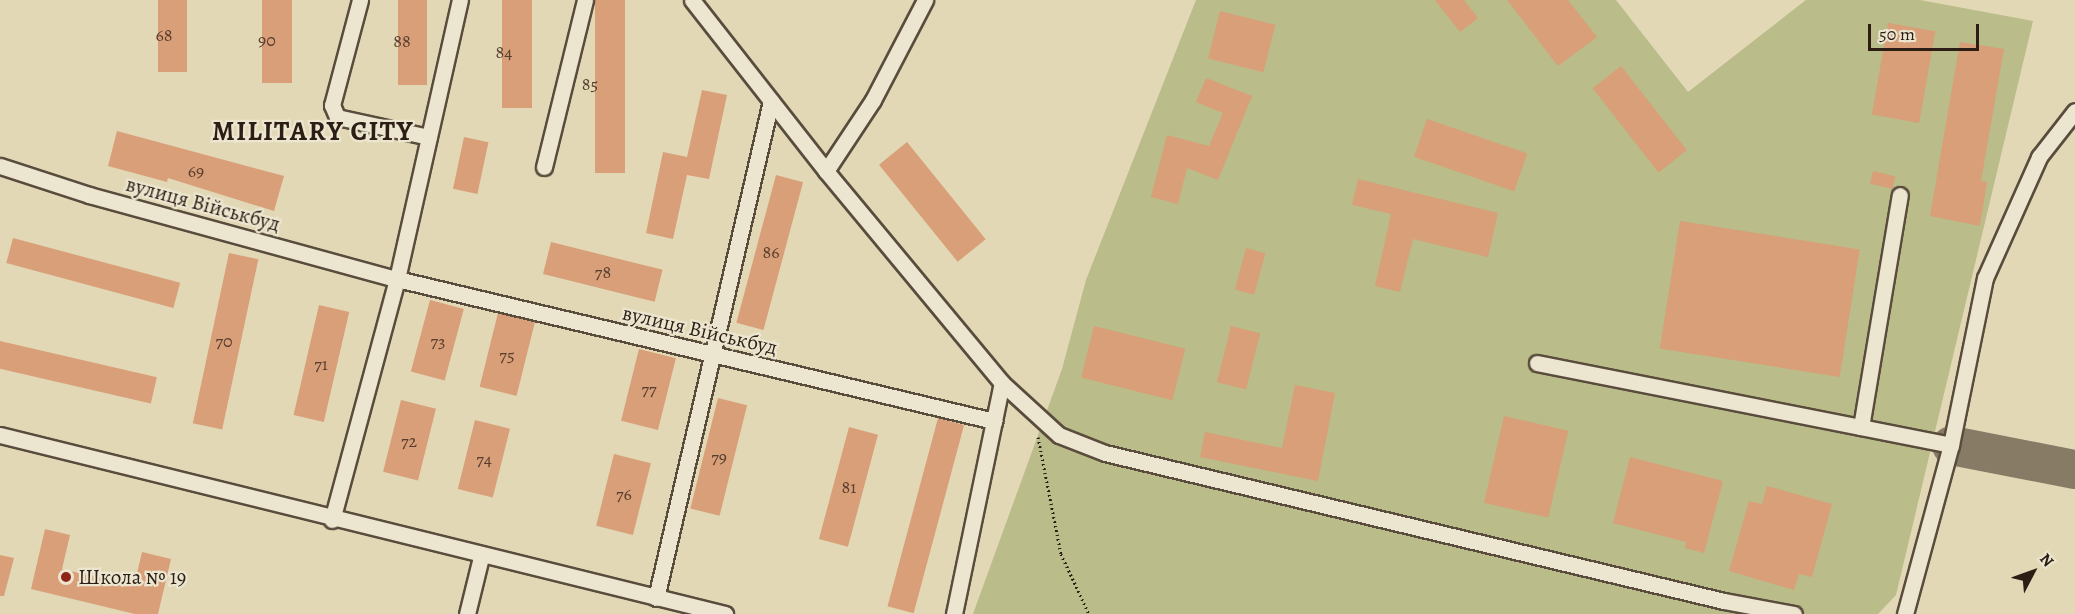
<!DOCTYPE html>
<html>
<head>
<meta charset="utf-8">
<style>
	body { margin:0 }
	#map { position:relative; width:2075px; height:614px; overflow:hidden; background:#e2d8b6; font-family:Alegreya,serif }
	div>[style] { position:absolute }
	.green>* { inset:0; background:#babc89 }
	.taxiway>* { height:39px; margin:-19.5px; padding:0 19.5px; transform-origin:19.5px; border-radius:19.5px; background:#887b66 }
	.building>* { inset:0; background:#d89f78; transform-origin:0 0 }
	.path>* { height:3px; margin-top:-1.5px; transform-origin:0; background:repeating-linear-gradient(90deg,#2d1e15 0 1.5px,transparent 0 4.5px) }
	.roads { filter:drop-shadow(2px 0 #5a4c3d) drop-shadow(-2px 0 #5a4c3d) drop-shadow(0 2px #5a4c3d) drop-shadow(0 -2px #5a4c3d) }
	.minor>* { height:15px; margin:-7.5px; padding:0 7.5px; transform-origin:7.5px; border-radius:7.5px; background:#ece6d0 }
	.dots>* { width:16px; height:16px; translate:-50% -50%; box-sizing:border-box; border:3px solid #ece6d0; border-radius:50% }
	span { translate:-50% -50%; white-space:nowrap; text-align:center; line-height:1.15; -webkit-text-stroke:4.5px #ece6d0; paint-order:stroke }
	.number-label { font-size:18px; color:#583e2e }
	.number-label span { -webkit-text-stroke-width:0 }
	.street-label { font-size:21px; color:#2d1e15 }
	.poi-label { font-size:21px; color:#2d1e15 }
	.left { translate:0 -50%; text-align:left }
	.district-label { font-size:27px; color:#2d1e15; font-weight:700; letter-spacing:1.5px }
	.north { position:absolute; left:2003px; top:542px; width:60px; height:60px; -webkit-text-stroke:4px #ece6d0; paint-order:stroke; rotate:49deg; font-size:16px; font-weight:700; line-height:24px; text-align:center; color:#2d1e15 }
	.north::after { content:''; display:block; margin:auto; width:21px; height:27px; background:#2d1e15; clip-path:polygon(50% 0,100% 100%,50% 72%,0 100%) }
	.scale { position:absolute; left:1868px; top:24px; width:111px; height:27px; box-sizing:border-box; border:3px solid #2d1e15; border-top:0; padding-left:8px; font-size:18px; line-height:21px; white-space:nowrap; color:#2d1e15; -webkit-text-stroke:4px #ece6d0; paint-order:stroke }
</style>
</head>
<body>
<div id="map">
	<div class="green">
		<div style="clip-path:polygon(1196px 0,1616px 0,1688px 92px,1806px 0,1920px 0,2033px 21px,1896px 595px,1878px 614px,973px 614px,1062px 369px,1086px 280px)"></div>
	</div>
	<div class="taxiway">
		<div style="left:1951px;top:445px;width:126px;rotate:11deg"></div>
	</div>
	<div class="building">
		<div style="left:158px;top:0;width:29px;height:72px"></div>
		<div style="left:262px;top:0;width:30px;height:83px"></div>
		<div style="left:398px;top:0;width:29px;height:85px"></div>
		<div style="left:502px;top:0;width:30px;height:108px"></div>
		<div style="left:595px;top:0;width:30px;height:173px"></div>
		<div style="clip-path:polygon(1435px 0,1464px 0,1478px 18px,1460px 32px)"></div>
		<div style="clip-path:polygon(1507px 0,1568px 0,1597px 37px,1558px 66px)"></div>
		<div style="left:1220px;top:11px;width:57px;height:49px;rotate:14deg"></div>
		<div style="left:1888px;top:23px;width:48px;height:93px;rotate:10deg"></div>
		<div style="clip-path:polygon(1960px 42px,2004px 49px,1981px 181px,1987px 182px,1980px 226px,1930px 216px)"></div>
		<div style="left:1621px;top:66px;width:107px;height:36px;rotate:52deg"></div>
		<div style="clip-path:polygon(1206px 78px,1252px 96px,1218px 180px,1187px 168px,1178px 204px,1151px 197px,1167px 135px,1209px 146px,1223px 113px,1196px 102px)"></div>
		<div style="clip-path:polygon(702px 90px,727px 95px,709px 179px,687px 175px,673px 239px,646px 233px,663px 152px,687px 157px)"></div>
		<div style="left:1427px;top:119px;width:106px;height:40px;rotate:19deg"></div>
		<div style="clip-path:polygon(117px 131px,284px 176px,274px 211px,168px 178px,167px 182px,108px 166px)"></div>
		<div style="left:464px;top:137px;width:25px;height:53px;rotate:12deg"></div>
		<div style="left:907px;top:142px;width:125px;height:36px;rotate:51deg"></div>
		<div style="left:1873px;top:171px;width:23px;height:13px;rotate:13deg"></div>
		<div style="left:776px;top:175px;width:28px;height:153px;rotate:15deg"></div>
		<div style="clip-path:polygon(1358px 179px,1498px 213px,1488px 257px,1413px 239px,1400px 292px,1375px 286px,1391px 214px,1352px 205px)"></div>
		<div style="left:1680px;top:221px;width:182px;height:129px;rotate:9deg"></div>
		<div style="left:13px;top:238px;width:173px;height:26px;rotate:15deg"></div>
		<div style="left:551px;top:242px;width:115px;height:33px;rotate:14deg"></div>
		<div style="left:1246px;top:248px;width:20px;height:43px;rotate:15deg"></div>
		<div style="left:229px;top:253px;width:30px;height:174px;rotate:12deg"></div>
		<div style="left:430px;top:300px;width:35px;height:74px;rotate:15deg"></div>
		<div style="left:319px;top:305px;width:31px;height:113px;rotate:13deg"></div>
		<div style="left:498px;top:313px;width:38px;height:76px;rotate:14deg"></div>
		<div style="left:1094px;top:326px;width:94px;height:53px;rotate:14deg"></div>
		<div style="left:1231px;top:326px;width:30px;height:58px;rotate:14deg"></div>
		<div style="left:0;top:341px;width:161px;height:27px;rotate:13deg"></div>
		<div style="left:639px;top:349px;width:38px;height:74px;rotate:14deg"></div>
		<div style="clip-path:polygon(1295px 385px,1335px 393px,1318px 481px,1200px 457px,1205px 432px,1282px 448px)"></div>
		<div style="left:718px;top:398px;width:30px;height:114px;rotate:14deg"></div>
		<div style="left:401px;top:400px;width:36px;height:74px;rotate:14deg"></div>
		<div style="left:1504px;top:416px;width:66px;height:89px;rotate:13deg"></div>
		<div style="left:938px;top:418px;width:27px;height:195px;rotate:15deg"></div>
		<div style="left:475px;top:420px;width:36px;height:71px;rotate:14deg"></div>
		<div style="left:849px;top:427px;width:30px;height:116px;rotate:15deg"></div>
		<div style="left:614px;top:454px;width:38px;height:74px;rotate:14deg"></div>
		<div style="clip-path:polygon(1630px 457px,1723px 481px,1704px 553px,1685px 548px,1686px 542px,1613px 523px)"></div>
		<div style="clip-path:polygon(1767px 486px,1832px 504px,1812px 577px,1799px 574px,1794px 590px,1729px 571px,1749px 501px,1762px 504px)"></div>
		<div style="clip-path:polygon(45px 529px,70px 535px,62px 569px,134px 586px,142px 552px,171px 559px,158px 614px,135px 614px,31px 589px)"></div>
		<div style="clip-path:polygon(0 555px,14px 558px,4px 596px,0 596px)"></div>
	</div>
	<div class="path">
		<div style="left:1038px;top:437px;width:119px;rotate:78.9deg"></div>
		<div style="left:1061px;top:554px;width:66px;rotate:65deg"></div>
	</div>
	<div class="roads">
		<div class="minor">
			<div style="left:360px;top:0;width:109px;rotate:104.9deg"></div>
			<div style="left:332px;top:105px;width:13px;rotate:67deg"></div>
			<div style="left:337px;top:117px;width:94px;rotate:12.3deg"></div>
			<div style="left:692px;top:0;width:217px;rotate:51.9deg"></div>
			<div style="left:826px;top:171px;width:276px;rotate:50.3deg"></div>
			<div style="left:1002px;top:383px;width:77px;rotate:42.4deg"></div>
			<div style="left:1059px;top:435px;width:49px;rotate:21.4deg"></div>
			<div style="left:1105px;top:453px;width:636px;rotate:13.45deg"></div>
			<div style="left:1724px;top:601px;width:71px;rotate:10.5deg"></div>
			<div style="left:0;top:166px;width:94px;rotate:18deg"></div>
			<div style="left:89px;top:195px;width:319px;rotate:15.3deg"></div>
			<div style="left:397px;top:279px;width:614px;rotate:13.38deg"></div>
			<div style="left:544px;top:167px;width:172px;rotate:-76.2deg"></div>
			<div style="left:826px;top:171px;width:85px;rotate:-56.5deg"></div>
			<div style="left:873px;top:100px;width:113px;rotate:-62.5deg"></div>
			<div style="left:1537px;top:363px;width:422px;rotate:11.2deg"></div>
			<div style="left:1861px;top:427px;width:235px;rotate:-80.5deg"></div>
			<div style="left:0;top:435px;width:747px;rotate:13.87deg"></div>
			<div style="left:332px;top:520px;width:250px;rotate:-74.9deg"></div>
			<div style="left:397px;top:279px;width:286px;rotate:-77.3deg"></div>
			<div style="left:656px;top:598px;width:510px;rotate:-76.97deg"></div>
			<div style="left:467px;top:614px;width:59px;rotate:-76.2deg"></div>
			<div style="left:954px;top:614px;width:236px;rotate:-78.3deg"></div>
			<div style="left:1905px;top:614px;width:175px;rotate:-74.8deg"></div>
			<div style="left:1951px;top:445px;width:170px;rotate:-78.5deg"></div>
			<div style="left:1985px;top:278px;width:133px;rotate:-65.9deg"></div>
			<div style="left:2039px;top:157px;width:58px;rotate:-52deg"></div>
		</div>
	</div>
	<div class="dots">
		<div style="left:66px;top:577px;background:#8f2418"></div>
	</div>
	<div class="number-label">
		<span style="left:164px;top:35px">68</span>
		<span style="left:267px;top:40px">90</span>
		<span style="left:402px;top:41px">88</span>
		<span style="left:504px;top:52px">84</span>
		<span style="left:590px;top:84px">85</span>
		<span style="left:196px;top:171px">69</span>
		<span style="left:771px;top:252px">86</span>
		<span style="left:603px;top:272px">78</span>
		<span style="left:224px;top:341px">70</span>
		<span style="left:438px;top:341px">73</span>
		<span style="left:507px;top:355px">75</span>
		<span style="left:321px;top:364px">71</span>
		<span style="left:649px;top:389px">77</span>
		<span style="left:409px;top:441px">72</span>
		<span style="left:719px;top:457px">79</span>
		<span style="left:484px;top:459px">74</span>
		<span style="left:849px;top:487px">81</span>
		<span style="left:624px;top:494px">76</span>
	</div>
	<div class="street-label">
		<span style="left:203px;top:204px;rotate:15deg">вулиця Військбуд</span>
		<span style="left:700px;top:330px;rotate:13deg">вулиця Військбуд</span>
	</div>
	<div class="poi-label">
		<span class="left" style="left:78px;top:577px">Школа № 19</span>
	</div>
	<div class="district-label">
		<span style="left:313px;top:132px">MILITARY CITY</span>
	</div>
	<div class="north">N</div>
	<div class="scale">50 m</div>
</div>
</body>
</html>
